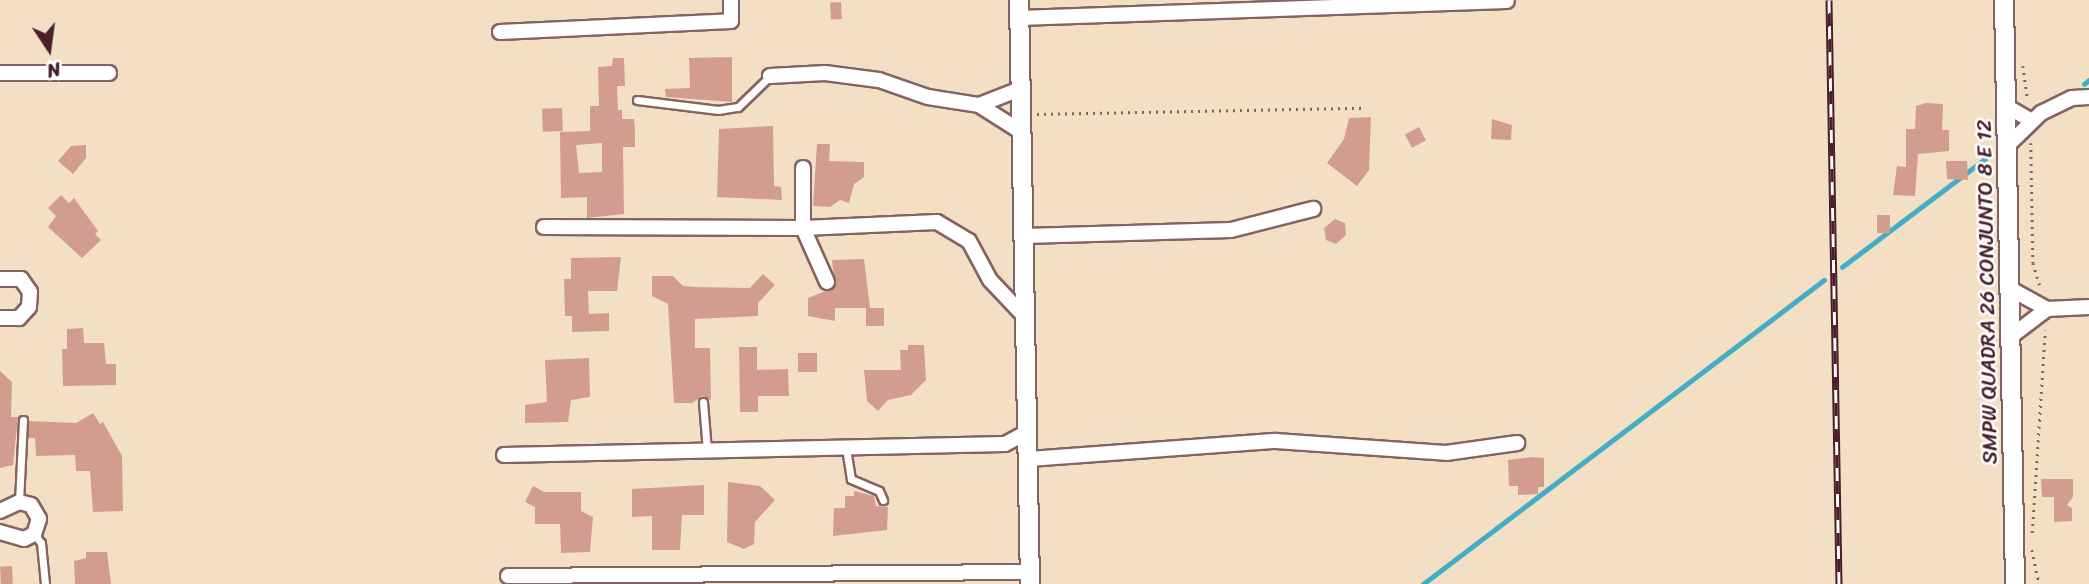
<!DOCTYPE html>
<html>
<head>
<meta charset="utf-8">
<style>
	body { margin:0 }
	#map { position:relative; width:2089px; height:584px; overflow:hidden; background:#f3e0c4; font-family:Sriracha,sans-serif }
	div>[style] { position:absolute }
	.stream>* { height:4.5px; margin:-2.25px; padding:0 2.25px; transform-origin:2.25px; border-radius:2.25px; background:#44acc4 }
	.building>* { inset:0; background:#d29d8f; transform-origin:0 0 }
	.path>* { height:2.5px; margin-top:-1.25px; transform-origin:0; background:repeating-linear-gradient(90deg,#856361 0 2px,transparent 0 7px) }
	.roads { filter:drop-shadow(2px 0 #856361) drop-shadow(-2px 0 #856361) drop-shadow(0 2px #856361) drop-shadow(0 -2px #856361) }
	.service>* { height:7px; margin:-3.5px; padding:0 3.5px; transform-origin:3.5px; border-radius:3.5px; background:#fff }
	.minor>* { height:14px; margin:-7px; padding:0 7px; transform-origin:7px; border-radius:7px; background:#fff }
	.tertiary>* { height:18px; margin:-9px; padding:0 9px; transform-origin:9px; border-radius:9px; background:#fff }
	.rail>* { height:7px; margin-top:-3.5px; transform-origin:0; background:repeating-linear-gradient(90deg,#fff 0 13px,#4a1f2b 0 26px); box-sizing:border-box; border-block:2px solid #4a1f2b }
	span { translate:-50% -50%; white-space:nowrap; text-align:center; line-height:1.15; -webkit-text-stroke:5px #fff; paint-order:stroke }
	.street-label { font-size:21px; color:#4a1f2b }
	.north { position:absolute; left:14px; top:14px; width:70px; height:70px; -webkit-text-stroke:5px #fff; paint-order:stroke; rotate:167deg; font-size:19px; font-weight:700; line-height:28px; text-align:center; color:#4a1f2b }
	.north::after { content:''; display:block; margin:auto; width:24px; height:32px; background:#4a1f2b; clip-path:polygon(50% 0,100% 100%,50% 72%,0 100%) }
</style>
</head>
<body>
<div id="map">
	<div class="stream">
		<div style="left:2084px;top:84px;width:6px;rotate:-39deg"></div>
		<div style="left:1842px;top:267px;width:179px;rotate:-37.1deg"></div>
		<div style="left:1423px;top:584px;width:503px;rotate:-37.17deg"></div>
	</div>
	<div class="building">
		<div style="left:841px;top:2px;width:17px;height:11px;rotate:87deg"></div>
		<div style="clip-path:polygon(732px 57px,732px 102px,666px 97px,665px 89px,690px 88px,689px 58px)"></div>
		<div style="clip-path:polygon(evenodd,613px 58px,624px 58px,625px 86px,617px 86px,618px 110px,622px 110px,622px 119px,634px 119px,635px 129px,635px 147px,623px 147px,624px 214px,587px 218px,587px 197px,561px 198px,560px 132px,590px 131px,590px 106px,599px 106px,598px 67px,612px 66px,613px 58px,602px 143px,602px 172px,579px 173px,576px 145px,602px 143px)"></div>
		<div style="clip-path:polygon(1926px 103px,1943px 104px,1942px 130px,1949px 130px,1949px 151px,1918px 154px,1915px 196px,1893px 195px,1897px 166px,1906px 167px,1906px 129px,1915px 129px,1916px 106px)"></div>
		<div style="left:562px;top:108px;width:23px;height:20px;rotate:88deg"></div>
		<div style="clip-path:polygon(1371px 117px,1369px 170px,1357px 186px,1327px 163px,1344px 139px,1349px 118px)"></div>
		<div style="clip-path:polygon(1492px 119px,1512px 125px,1511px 140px,1491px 139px)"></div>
		<div style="clip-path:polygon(773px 126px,774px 186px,781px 187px,782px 200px,717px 197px,719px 129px)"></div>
		<div style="left:1419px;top:127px;width:15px;height:16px;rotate:62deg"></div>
		<div style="clip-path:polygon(817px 144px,830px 144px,829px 161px,864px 162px,864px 177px,854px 184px,849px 203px,840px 200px,830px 207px,813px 206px)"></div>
		<div style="clip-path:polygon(86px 145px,86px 158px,73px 174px,58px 161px,71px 146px)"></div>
		<div style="clip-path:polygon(1946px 161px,1967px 161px,1968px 180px,1947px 179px)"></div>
		<div style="clip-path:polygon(61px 195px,69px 203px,74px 198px,98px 231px,95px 234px,101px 240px,82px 258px,48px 227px,56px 216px,48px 208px)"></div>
		<div style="left:1877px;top:215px;width:13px;height:18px"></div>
		<div style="clip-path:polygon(1335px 219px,1345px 223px,1346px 235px,1336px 244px,1326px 240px,1324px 228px)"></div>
		<div style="clip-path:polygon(621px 257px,617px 291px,588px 291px,589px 314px,609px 313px,609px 331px,572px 332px,572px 316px,565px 316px,564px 279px,571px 279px,571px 258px)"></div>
		<div style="clip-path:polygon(864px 259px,870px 308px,835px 308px,835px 321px,808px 316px,808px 298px,835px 287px,832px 260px)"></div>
		<div style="clip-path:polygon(763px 274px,775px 285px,758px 303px,758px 316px,695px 319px,695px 348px,710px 348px,711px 400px,702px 396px,692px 403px,674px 403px,668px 304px,652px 296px,652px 276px,673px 276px,683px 286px,695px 287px,750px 288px)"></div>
		<div style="left:866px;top:308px;width:18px;height:18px"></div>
		<div style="clip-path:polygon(83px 328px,84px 343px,104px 343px,106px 364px,116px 364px,116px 385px,63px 386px,62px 349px,67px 349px,67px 329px)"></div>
		<div style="clip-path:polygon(908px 345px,924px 345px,926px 380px,911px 395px,888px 400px,878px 411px,867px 401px,864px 370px,901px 370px,900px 350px,908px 350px)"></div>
		<div style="clip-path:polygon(739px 347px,757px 347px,757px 370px,788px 369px,789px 396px,758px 396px,758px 412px,740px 412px)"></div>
		<div style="left:798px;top:353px;width:19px;height:19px"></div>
		<div style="clip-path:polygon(589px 358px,590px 397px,571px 400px,568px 422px,525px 423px,525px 405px,547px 402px,545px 360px)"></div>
		<div style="clip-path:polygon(0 371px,12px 382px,11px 417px,18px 417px,13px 465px,0 468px)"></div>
		<div style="clip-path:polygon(93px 413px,100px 424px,103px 422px,122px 456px,123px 511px,93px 512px,90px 471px,76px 471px,75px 455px,36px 456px,35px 438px,28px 438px,29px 421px,76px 423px)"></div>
		<div style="clip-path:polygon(1532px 457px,1544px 458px,1544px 487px,1538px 487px,1538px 494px,1518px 495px,1518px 486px,1509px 486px,1508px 460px)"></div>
		<div style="clip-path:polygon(2041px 479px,2073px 479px,2073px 497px,2067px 505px,2072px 508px,2072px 521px,2054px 522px,2054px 497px,2042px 497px)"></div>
		<div style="clip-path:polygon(728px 482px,760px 486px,775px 500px,755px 522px,754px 544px,744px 549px,727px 542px)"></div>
		<div style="clip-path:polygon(704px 485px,704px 515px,682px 515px,680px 550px,652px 550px,652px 516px,632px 517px,632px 489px)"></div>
		<div style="clip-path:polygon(533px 486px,544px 492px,581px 492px,581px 511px,593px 517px,590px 552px,561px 553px,560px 524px,535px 524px,535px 507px,525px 502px)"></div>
		<div style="clip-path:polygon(854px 491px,874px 496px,876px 506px,888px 507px,887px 530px,833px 536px,834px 508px,845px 508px,845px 496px,854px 496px)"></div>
		<div style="clip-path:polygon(86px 552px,107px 552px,111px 584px,75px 584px,74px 561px,86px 558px)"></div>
		<div style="left:12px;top:566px;width:18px;height:12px;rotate:87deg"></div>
	</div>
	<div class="path">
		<div style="left:2023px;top:66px;width:35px;rotate:82deg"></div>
		<div style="left:1037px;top:114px;width:327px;rotate:-1.1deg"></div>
		<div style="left:2031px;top:143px;width:120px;rotate:89deg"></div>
		<div style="left:2033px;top:263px;width:27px;rotate:73deg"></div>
		<div style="left:2032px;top:533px;width:203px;rotate:-86.3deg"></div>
		<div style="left:2032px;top:550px;width:35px;rotate:78deg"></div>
	</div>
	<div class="roads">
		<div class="service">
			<div style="left:637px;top:100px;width:82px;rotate:7deg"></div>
			<div style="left:718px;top:110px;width:20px;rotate:-9deg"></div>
			<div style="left:738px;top:107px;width:45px;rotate:-44.1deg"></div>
			<div style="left:703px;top:402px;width:49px;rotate:85.3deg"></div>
			<div style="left:846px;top:448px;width:31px;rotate:81deg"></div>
			<div style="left:851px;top:479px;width:30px;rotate:23deg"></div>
			<div style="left:879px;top:491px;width:10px;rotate:66deg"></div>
			<div style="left:19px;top:502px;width:82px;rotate:-87.2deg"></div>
			<div style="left:34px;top:534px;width:11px;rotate:52deg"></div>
			<div style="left:41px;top:543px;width:41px;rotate:84.4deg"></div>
		</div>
		<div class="minor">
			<div style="left:1019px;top:18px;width:488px;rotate:-2deg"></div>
			<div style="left:500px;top:32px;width:231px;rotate:-2.7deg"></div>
			<div style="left:731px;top:21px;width:21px;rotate:-90deg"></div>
			<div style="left:0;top:73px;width:109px"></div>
			<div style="left:770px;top:76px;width:55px;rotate:-3.1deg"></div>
			<div style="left:825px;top:73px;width:54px;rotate:7.4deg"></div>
			<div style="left:879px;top:80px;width:52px;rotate:19.1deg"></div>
			<div style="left:928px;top:97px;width:52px;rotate:8.9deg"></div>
			<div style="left:979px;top:105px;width:49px;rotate:32.4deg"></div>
			<div style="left:979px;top:105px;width:44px;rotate:-21.3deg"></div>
			<div style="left:2006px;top:106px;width:28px;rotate:30deg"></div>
			<div style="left:2008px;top:145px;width:46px;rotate:-44.1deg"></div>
			<div style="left:2041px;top:113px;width:34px;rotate:-26deg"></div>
			<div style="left:2072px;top:98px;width:17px;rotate:-3deg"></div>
			<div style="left:803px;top:168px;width:60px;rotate:90deg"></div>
			<div style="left:803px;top:228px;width:59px;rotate:66deg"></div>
			<div style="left:544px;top:227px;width:259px;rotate:0.2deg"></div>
			<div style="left:803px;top:228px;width:134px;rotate:-2.6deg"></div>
			<div style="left:937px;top:222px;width:37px;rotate:31deg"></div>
			<div style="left:969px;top:241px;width:44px;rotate:61.7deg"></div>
			<div style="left:990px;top:280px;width:51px;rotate:46.6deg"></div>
			<div style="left:1025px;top:236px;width:206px;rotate:-1.7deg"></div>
			<div style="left:1231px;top:230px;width:85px;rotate:-14.4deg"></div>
			<div style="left:0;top:279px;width:21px"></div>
			<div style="left:21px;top:279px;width:16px;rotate:55deg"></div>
			<div style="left:30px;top:292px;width:15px;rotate:94deg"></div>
			<div style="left:29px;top:307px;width:15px;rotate:132deg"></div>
			<div style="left:19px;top:318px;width:19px;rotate:180deg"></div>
			<div style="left:2007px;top:287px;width:46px;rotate:28.8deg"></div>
			<div style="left:2047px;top:309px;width:42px;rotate:-2.7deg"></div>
			<div style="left:2009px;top:338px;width:48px;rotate:-37.3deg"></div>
			<div style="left:504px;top:455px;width:501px;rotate:-1.26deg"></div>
			<div style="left:1005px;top:444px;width:26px;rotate:-28deg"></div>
			<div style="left:1029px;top:459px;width:248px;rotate:-4.2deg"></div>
			<div style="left:1276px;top:441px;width:170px;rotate:4deg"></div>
			<div style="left:1446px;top:453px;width:72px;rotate:-8deg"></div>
			<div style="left:0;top:511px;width:21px;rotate:-25deg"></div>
			<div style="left:19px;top:502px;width:12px;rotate:14deg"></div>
			<div style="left:31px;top:505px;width:16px;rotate:60deg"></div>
			<div style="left:39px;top:519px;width:16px;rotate:108deg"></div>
			<div style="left:34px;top:534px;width:11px;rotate:153deg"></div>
			<div style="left:24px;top:539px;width:25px;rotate:-164deg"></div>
			<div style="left:508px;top:576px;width:522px;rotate:-0.44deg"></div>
		</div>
		<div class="tertiary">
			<div style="left:1019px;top:0;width:584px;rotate:88.92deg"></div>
			<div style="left:2004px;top:0;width:584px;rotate:88.92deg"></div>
		</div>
	</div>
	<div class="rail">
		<div style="left:1829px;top:0;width:584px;rotate:89.02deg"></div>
	</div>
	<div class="street-label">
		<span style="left:1987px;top:292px;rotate:-91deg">SMPW QUADRA 26 CONJUNTO 8 E 12</span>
	</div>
	<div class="north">N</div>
</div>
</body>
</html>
